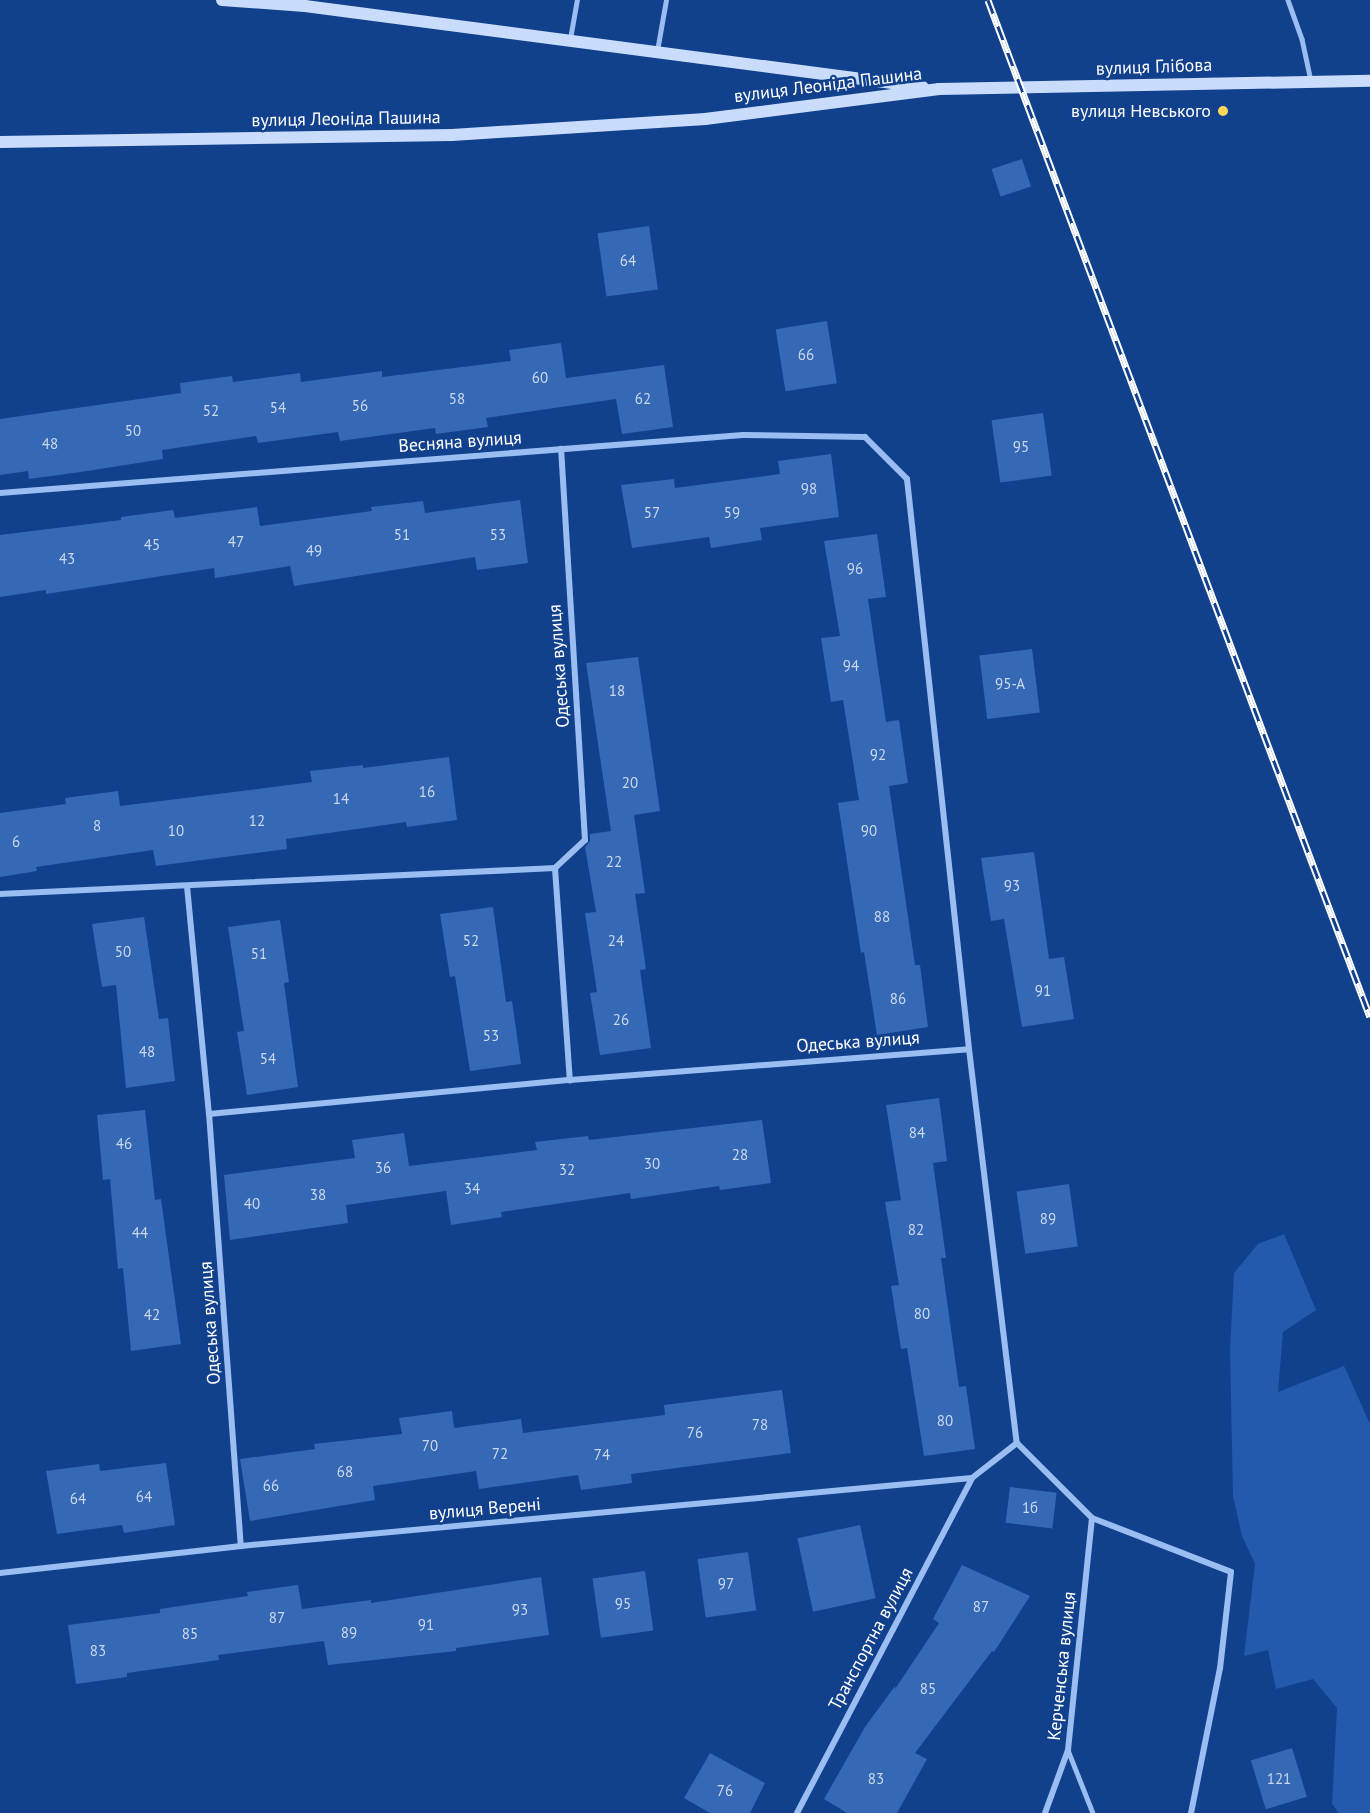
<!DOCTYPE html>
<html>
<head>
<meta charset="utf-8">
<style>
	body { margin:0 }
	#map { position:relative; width:1370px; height:1813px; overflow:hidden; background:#11418d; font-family:"PT Sans",sans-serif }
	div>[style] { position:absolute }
	.green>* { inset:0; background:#235aad }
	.building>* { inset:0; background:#3568b5; transform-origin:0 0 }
	.service>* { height:4.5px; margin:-2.25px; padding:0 2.25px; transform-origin:2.25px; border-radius:2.25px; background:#9abdf2 }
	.minor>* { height:6px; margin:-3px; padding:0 3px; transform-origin:3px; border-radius:3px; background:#9abdf2 }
	.secondary>* { height:12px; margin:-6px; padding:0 6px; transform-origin:6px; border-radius:6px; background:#c9dcfc }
	.rail>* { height:7px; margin-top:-3.5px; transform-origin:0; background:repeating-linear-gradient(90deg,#11418d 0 14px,#fff 0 28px); box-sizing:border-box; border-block:2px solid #fff }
	.dots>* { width:16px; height:16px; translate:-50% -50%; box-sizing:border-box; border:3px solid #11418d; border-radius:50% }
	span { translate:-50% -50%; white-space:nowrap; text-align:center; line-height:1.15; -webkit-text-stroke:5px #11418d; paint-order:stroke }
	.number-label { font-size:15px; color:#ccd9ec }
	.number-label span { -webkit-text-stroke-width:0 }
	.street-label { font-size:18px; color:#fff }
	.poi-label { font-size:18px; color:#fff }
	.right { translate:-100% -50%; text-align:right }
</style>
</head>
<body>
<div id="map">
	<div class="green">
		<div style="clip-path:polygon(1284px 1234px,1316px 1310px,1283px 1332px,1278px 1392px,1344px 1366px,1370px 1424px,1370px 1813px,1339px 1813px,1332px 1804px,1337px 1708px,1313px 1679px,1276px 1689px,1268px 1650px,1244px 1656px,1255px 1564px,1242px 1536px,1233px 1496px,1230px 1349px,1234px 1273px,1258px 1244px)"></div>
	</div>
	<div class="building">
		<div style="left:1022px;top:159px;width:29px;height:32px;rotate:72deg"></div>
		<div style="left:649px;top:226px;width:64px;height:52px;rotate:82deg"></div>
		<div style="left:827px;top:321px;width:63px;height:52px;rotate:81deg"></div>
		<div style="clip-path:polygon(561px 343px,566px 378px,664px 365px,673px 427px,622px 434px,616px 399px,486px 418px,488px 427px,436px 434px,435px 428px,340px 441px,338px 432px,258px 443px,256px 436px,162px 450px,163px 459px,81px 472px,29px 479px,28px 471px,0 475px,0 419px,181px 393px,180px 383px,232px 376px,233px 382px,300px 373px,301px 382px,382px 371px,382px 377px,511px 361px,509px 350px)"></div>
		<div style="left:1043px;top:413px;width:63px;height:52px;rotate:82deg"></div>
		<div style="clip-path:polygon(831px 454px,839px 517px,760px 528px,762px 540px,711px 548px,709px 537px,632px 548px,621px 485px,674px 479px,675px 488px,780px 474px,778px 461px)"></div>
		<div style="clip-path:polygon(520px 500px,528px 563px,477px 570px,475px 557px,294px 586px,290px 566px,215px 578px,214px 568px,46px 594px,46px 590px,0 597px,0 535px,121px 520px,121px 517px,173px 510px,175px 518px,257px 507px,260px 526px,372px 511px,371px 507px,423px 501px,425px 513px)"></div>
		<div style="clip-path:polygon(877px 534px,886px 597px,868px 599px,886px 722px,899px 720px,908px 783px,889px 786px,915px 965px,920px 965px,928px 1027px,877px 1035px,864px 952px,861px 953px,838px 803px,859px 800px,843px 700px,831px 702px,821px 638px,840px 636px,824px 541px)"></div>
		<div style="left:1032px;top:649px;width:64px;height:53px;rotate:83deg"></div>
		<div style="clip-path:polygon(638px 657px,660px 811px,634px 815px,645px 893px,635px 894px,646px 969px,640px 970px,651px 1048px,600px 1055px,590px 993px,597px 992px,585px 913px,596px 912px,585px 847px,590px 841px,590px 834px,611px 831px,586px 663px)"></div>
		<div style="clip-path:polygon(449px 757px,457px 820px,407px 827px,406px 822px,286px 839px,287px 849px,156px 866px,153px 850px,36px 867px,37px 871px,0 877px,0 813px,66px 804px,65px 798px,118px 791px,120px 806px,226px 793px,312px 782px,310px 771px,363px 765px,363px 768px)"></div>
		<div style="clip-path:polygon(1034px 852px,1049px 959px,1064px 957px,1074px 1019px,1022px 1027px,1004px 919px,991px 921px,981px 858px)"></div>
		<div style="clip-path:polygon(493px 907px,506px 1002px,512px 1001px,521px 1064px,470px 1071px,455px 976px,450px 977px,440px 914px)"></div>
		<div style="clip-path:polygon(144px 917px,159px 1019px,168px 1018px,175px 1081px,126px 1088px,116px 985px,102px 987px,92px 924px)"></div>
		<div style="clip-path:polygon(280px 920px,289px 982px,284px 983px,298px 1087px,247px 1095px,237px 1032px,244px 1031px,228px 927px)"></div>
		<div style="clip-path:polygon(939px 1098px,947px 1161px,933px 1163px,946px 1258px,941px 1258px,959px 1387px,966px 1386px,975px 1449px,924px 1456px,907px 1348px,901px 1349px,891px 1286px,899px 1285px,885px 1202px,901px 1200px,886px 1105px)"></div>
		<div style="clip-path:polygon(145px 1110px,155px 1200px,161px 1199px,181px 1344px,131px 1351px,123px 1268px,118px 1269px,110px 1179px,103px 1180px,97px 1115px)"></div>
		<div style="clip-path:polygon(762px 1120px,771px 1183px,720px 1190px,719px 1186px,631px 1199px,630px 1193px,501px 1212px,502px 1217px,451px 1225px,446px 1191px,346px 1205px,348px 1223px,230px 1240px,224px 1175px,355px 1158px,352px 1140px,404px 1133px,409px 1166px,537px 1150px,535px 1142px,588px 1136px,589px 1140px)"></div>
		<div style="left:1069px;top:1184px;width:63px;height:53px;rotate:82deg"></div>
		<div style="clip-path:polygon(782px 1390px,791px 1453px,631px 1474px,632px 1483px,581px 1490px,578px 1475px,479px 1489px,476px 1471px,373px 1486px,375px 1500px,250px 1521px,240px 1459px,315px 1449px,314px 1444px,402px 1434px,399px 1418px,452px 1411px,454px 1428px,521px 1419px,523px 1433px,665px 1415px,664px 1405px)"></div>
		<div style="clip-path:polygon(166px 1463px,175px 1525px,124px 1533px,122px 1525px,57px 1534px,46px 1471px,99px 1464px,100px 1471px)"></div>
		<div style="left:1010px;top:1487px;width:47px;height:36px;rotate:7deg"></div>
		<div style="left:860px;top:1525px;width:75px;height:64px;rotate:78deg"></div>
		<div style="left:748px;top:1552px;width:59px;height:51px;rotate:82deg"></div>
		<div style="clip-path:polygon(962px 1565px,1030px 1596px,994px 1652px,992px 1651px,915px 1753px,927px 1759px,897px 1813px,847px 1813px,824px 1799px,865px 1727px,895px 1686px,895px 1689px,939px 1623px,933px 1619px)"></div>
		<div style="left:645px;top:1571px;width:60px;height:53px;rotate:82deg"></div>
		<div style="clip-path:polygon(541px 1577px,549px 1635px,456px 1648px,456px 1651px,328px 1665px,324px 1641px,218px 1655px,219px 1660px,127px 1673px,127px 1677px,76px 1684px,68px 1625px,160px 1613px,160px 1609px,248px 1596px,247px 1592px,298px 1585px,302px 1609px,371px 1600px,371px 1603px)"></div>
		<div style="left:1292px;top:1748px;width:51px;height:43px;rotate:73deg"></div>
		<div style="clip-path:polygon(710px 1753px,765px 1783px,750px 1813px,710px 1813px,684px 1798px)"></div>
	</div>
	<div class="service">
		<div style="left:1288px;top:0;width:41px;rotate:70.3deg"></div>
		<div style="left:1302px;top:39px;width:43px;rotate:77.9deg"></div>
		<div style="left:570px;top:39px;width:40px;rotate:-80deg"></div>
		<div style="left:657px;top:51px;width:52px;rotate:-80deg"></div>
		<div style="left:1068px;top:1750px;width:68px;rotate:68.4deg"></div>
	</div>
	<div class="minor">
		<div style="left:0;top:493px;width:745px;rotate:-4.46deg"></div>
		<div style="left:743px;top:435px;width:122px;rotate:0.9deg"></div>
		<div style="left:865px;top:437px;width:59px;rotate:45deg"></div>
		<div style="left:907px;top:479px;width:573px;rotate:83.79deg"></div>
		<div style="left:969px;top:1049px;width:397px;rotate:83.1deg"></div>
		<div style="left:555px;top:868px;width:41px;rotate:-43deg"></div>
		<div style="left:585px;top:840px;width:392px;rotate:-93.5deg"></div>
		<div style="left:187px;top:886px;width:229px;rotate:84.5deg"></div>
		<div style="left:209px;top:1114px;width:363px;rotate:-5.4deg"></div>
		<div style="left:570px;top:1080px;width:400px;rotate:-4.4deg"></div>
		<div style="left:0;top:894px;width:556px;rotate:-2.68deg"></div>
		<div style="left:555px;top:868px;width:213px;rotate:86deg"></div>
		<div style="left:209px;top:1113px;width:434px;rotate:85.8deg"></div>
		<div style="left:0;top:1573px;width:243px;rotate:-6.4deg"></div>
		<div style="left:241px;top:1546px;width:734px;rotate:-5.31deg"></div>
		<div style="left:797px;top:1813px;width:378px;rotate:-62.4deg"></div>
		<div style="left:972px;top:1478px;width:57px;rotate:-37.9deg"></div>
		<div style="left:1017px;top:1443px;width:106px;rotate:45deg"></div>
		<div style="left:1092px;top:1518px;width:149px;rotate:21.2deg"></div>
		<div style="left:1231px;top:1572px;width:97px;rotate:96.5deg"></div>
		<div style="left:1220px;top:1668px;width:148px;rotate:101.3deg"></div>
		<div style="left:1045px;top:1813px;width:67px;rotate:-69.9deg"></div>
		<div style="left:1068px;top:1750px;width:233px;rotate:-84.1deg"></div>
	</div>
	<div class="secondary">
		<div style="left:222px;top:0;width:83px;rotate:4.1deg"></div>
		<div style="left:305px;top:6px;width:623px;rotate:7.47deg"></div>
		<div style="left:0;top:142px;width:452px;rotate:-0.9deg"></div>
		<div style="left:452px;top:135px;width:254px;rotate:-3.6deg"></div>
		<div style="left:705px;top:119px;width:236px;rotate:-7.3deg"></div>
		<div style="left:939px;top:89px;width:431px;rotate:-1.1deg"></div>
	</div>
	<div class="rail">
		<div style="left:988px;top:0;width:1086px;rotate:69.41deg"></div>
	</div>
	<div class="dots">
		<div style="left:1223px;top:111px;background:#ffd85b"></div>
	</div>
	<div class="number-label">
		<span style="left:628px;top:261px">64</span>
		<span style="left:806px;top:355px">66</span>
		<span style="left:540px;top:378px">60</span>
		<span style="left:457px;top:399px">58</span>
		<span style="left:643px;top:399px">62</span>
		<span style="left:360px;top:406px">56</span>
		<span style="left:278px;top:408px">54</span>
		<span style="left:211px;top:411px">52</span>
		<span style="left:133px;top:431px">50</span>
		<span style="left:50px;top:444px">48</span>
		<span style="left:1021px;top:447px">95</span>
		<span style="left:809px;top:489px">98</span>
		<span style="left:652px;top:513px">57</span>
		<span style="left:732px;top:513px">59</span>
		<span style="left:402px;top:535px">51</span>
		<span style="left:498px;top:535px">53</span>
		<span style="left:236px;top:542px">47</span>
		<span style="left:152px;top:545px">45</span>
		<span style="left:314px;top:551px">49</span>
		<span style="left:67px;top:559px">43</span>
		<span style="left:855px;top:569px">96</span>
		<span style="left:851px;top:666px">94</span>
		<span style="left:1010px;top:684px">95-А</span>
		<span style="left:617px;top:691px">18</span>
		<span style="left:878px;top:755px">92</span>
		<span style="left:630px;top:783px">20</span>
		<span style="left:427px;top:792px">16</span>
		<span style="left:341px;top:799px">14</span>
		<span style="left:257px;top:821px">12</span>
		<span style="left:97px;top:826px">8</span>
		<span style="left:176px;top:831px">10</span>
		<span style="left:869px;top:831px">90</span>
		<span style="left:16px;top:842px">6</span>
		<span style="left:614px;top:862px">22</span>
		<span style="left:1012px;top:886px">93</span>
		<span style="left:882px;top:917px">88</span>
		<span style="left:471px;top:941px">52</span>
		<span style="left:616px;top:941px">24</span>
		<span style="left:123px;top:952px">50</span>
		<span style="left:259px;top:954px">51</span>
		<span style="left:1043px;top:991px">91</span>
		<span style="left:898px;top:999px">86</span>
		<span style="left:621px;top:1020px">26</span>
		<span style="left:491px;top:1036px">53</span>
		<span style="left:147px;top:1052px">48</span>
		<span style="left:268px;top:1059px">54</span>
		<span style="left:917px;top:1133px">84</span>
		<span style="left:124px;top:1144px">46</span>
		<span style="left:740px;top:1155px">28</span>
		<span style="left:652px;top:1164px">30</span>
		<span style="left:383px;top:1168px">36</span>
		<span style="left:567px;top:1170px">32</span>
		<span style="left:472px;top:1189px">34</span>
		<span style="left:318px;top:1195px">38</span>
		<span style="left:252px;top:1204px">40</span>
		<span style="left:1048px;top:1219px">89</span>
		<span style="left:916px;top:1230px">82</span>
		<span style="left:140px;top:1233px">44</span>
		<span style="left:922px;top:1314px">80</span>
		<span style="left:152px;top:1315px">42</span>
		<span style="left:945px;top:1421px">80</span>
		<span style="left:760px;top:1425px">78</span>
		<span style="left:695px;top:1433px">76</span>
		<span style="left:430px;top:1446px">70</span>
		<span style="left:500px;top:1454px">72</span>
		<span style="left:602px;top:1455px">74</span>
		<span style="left:345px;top:1472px">68</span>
		<span style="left:271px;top:1486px">66</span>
		<span style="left:144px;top:1497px">64</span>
		<span style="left:78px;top:1499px">64</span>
		<span style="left:1030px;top:1508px">1б</span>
		<span style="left:726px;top:1584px">97</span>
		<span style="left:623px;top:1604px">95</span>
		<span style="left:981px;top:1607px">87</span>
		<span style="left:520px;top:1610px">93</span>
		<span style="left:277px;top:1618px">87</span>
		<span style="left:426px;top:1625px">91</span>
		<span style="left:349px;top:1633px">89</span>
		<span style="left:190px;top:1634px">85</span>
		<span style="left:98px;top:1651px">83</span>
		<span style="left:928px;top:1689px">85</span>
		<span style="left:876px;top:1779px">83</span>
		<span style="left:1279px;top:1779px">121</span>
		<span style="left:725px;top:1791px">76</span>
	</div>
	<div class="street-label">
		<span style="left:1154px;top:67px;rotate:-2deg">вулиця Глібова</span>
		<span style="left:828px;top:85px;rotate:-7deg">вулиця Леоніда Пашина</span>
		<span style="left:346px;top:119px;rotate:-1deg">вулиця Леоніда Пашина</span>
		<span style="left:460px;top:442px;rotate:-4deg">Весняна вулиця</span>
		<span style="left:559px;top:666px;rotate:-94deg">Одеська вулиця</span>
		<span style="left:858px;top:1042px;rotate:-4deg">Одеська вулиця</span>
		<span style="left:210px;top:1323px;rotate:-94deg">Одеська вулиця</span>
		<span style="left:485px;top:1509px;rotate:-5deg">вулиця Верені</span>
		<span style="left:871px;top:1639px;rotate:-62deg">Транспортна вулиця</span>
		<span style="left:1062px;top:1666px;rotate:-84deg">Керченська вулиця</span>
	</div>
	<div class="poi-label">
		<span class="right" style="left:1211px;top:111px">вулиця Невського</span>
	</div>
</div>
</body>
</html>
